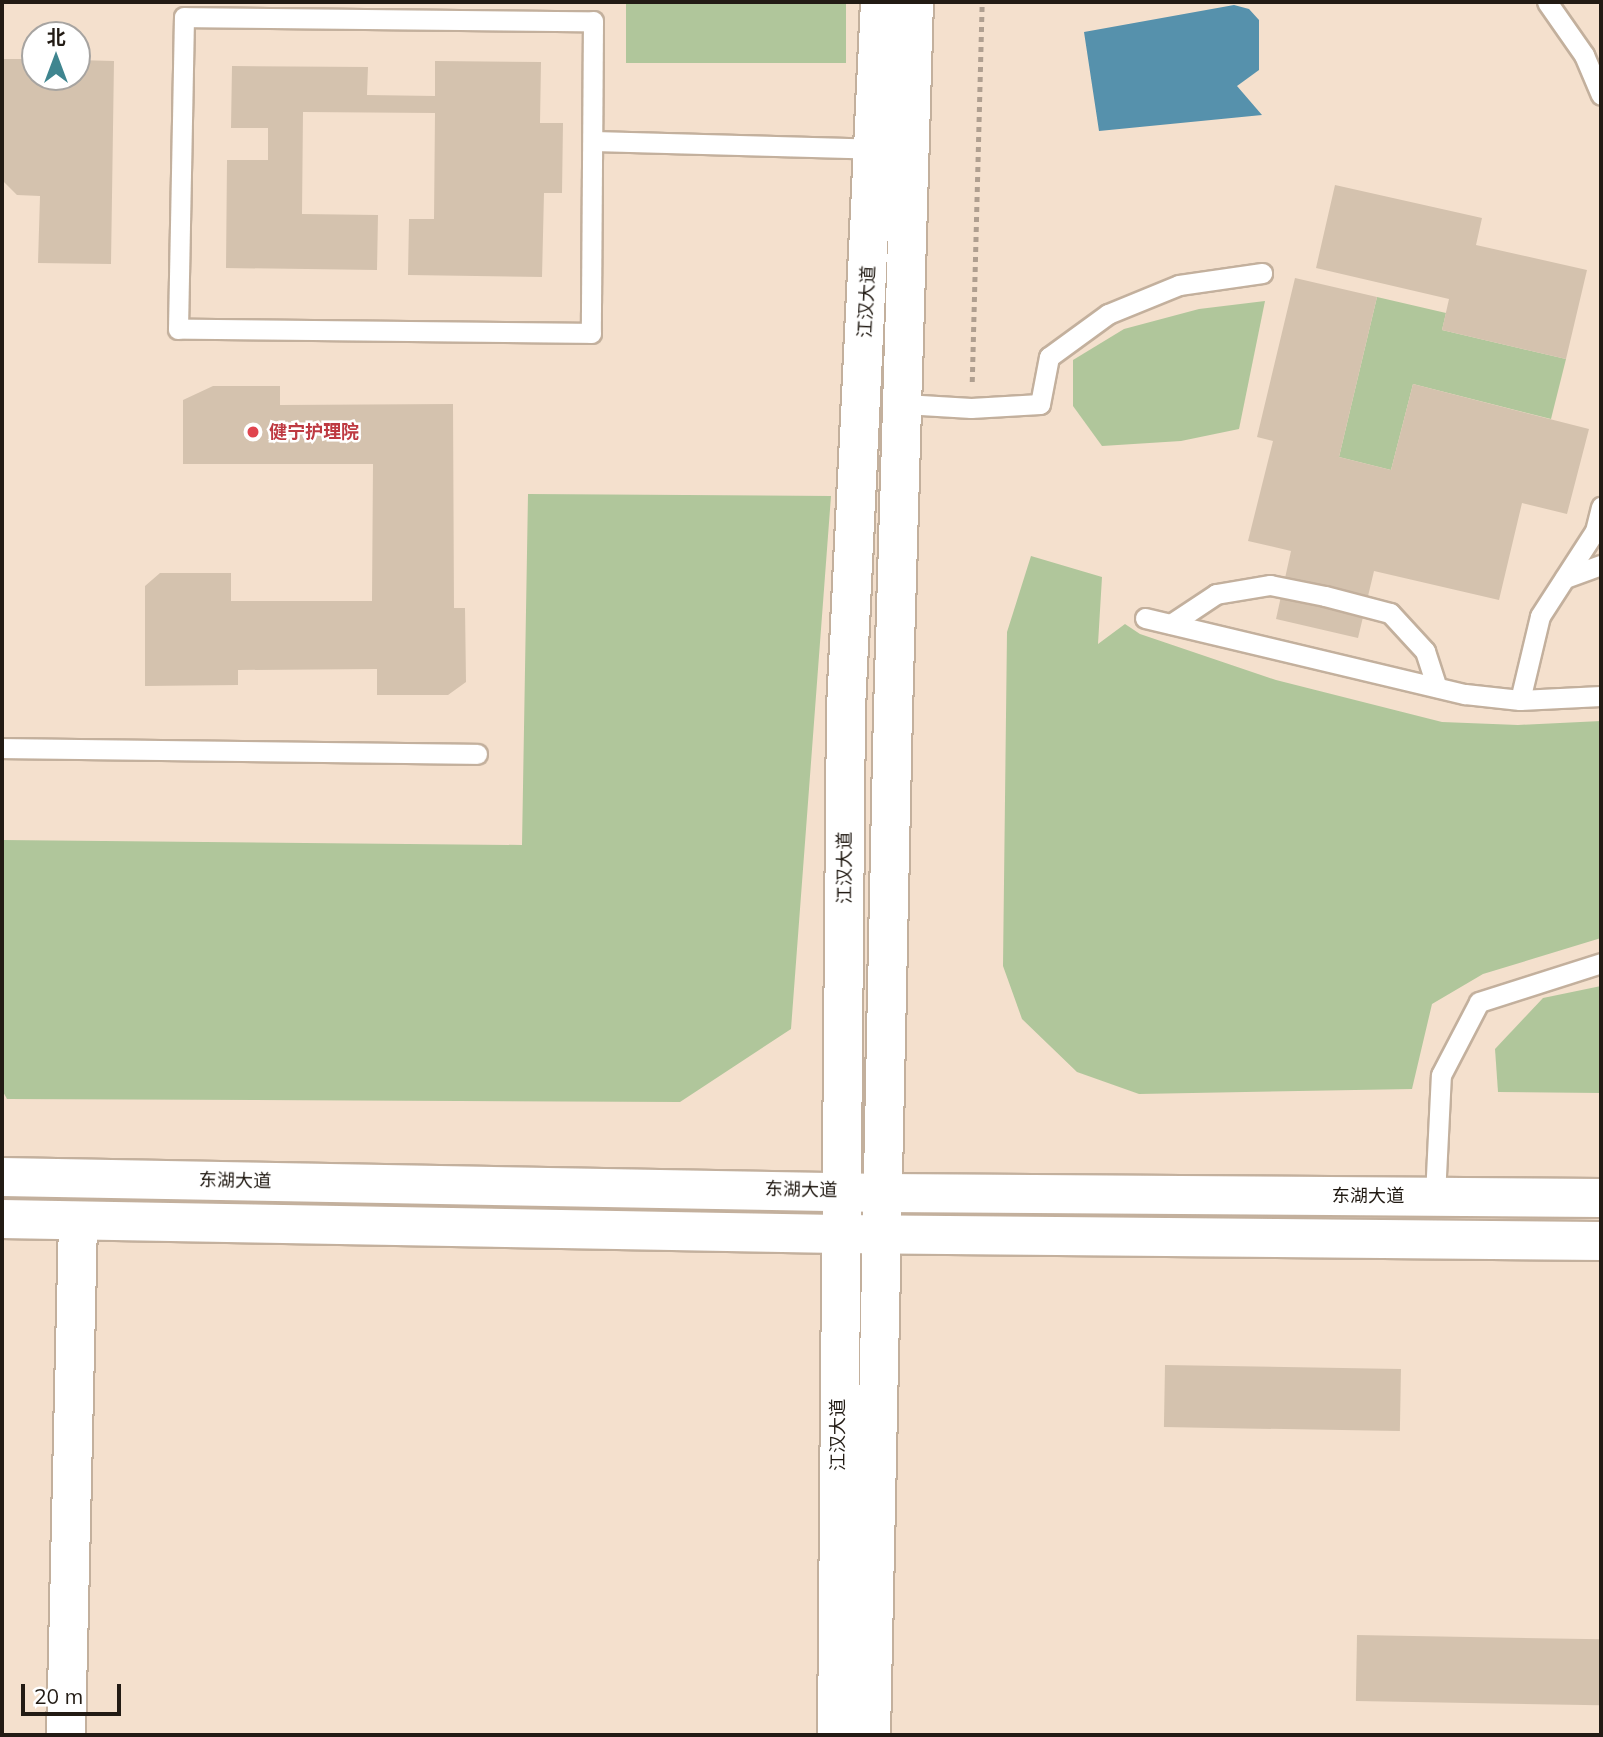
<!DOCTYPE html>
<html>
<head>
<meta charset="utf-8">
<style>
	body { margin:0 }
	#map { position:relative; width:1603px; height:1737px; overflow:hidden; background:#f4e0cd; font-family:Mulish,"Noto Sans SC",sans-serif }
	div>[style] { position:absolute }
	.green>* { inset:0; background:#b0c69b; transform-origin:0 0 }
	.water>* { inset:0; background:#5691ac }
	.building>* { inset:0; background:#d4c2ae; transform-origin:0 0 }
	.path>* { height:4.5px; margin-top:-2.25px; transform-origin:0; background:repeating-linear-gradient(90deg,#af9f90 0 5px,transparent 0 10px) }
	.roads { filter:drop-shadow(2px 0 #c3b09d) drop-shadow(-2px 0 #c3b09d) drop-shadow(0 2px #c3b09d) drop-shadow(0 -2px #c3b09d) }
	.lane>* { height:19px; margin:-9.5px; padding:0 9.5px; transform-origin:9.5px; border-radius:9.5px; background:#fff }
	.street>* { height:38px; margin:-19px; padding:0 19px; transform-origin:19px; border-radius:19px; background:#fff }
	.primary>* { height:38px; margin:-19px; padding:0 19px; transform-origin:19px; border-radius:19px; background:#fff }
	.highway>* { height:38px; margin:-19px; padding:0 19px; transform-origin:19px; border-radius:19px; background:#fff }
	.dots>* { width:19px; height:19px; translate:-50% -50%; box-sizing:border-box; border:4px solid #fff; border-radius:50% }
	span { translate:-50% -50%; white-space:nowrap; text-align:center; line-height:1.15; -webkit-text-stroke:5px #fff; paint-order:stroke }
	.street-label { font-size:18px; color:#221b14 }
	.health-label { font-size:18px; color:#be3a42; font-weight:700 }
	.left { translate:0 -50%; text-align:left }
	.frame { position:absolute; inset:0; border:4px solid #221b14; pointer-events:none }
	.north { position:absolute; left:21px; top:21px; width:70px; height:70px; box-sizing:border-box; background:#fff; border:2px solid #a7a4a1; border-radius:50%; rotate:0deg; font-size:19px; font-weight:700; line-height:28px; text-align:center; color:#221b14 }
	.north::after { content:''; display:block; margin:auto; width:24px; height:32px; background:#3f858f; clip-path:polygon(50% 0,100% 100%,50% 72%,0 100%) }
	.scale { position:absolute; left:21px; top:1684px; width:100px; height:32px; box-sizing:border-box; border:4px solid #221b14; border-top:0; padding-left:9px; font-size:21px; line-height:24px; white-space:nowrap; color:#221b14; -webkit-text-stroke:5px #fff; paint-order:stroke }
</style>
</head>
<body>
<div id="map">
	<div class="green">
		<div style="left:626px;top:2px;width:220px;height:61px"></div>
		<div style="clip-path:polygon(1377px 297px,1446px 313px,1442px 330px,1566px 359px,1551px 419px,1413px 384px,1391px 470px,1339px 457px)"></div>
		<div style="clip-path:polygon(1265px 301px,1239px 429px,1181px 441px,1102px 446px,1073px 406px,1073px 360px,1124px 329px,1199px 309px)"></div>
		<div style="clip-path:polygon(528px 494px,831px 496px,791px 1029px,680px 1102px,7px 1099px,2px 1090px,2px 840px,522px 845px)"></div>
		<div style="clip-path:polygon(1031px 556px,1102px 577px,1098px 644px,1125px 624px,1140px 634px,1276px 680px,1442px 722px,1518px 725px,1601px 721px,1601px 938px,1483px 974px,1432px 1004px,1412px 1089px,1139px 1094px,1077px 1072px,1022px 1019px,1003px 966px,1007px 632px)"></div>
		<div style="clip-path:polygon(1601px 986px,1601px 1093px,1498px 1092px,1495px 1049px,1543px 998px)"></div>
	</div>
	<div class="water">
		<div style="clip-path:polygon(1234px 5px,1249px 9px,1259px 20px,1259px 70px,1237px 86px,1262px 115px,1099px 131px,1084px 32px)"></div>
	</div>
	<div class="building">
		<div style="clip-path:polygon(2px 59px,35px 59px,35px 77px,77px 77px,77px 60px,114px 61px,111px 264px,38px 263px,40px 196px,17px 195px,2px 180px)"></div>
		<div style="clip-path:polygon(435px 61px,541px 62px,540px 123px,563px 123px,562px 193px,544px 193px,542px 277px,408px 275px,409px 219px,434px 219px,435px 113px,303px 112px,302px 214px,378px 215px,377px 270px,226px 268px,227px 160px,268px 160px,268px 128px,231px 128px,232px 66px,368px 67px,367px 95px,435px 96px)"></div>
		<div style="clip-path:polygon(1335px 185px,1482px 218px,1476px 245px,1587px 270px,1566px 359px,1442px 330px,1449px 299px,1316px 268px)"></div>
		<div style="clip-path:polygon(1295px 278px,1377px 297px,1339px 457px,1391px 470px,1413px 384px,1589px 429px,1567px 514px,1522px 503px,1499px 600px,1374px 571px,1358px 638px,1276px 619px,1291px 551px,1248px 541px,1273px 441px,1257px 437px)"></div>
		<div style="clip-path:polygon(213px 386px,280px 386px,280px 405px,453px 404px,454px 608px,465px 608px,466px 682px,448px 695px,377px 695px,377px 669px,238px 670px,238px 685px,145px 686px,145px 586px,160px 573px,231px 573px,231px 601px,372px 601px,373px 464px,183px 464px,183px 400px)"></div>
		<div style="left:1165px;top:1365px;width:236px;height:62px;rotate:1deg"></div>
		<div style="left:1357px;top:1635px;width:244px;height:66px;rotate:1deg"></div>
	</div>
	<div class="path">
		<div style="left:972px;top:382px;width:380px;rotate:-88.5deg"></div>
	</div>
	<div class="roads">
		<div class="lane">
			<div style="left:1547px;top:2px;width:65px;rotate:55.1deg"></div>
			<div style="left:1584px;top:55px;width:43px;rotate:67deg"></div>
			<div style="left:184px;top:17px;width:409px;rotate:0.6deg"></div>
			<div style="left:593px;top:21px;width:312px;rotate:90.4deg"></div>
			<div style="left:591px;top:333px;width:413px;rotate:-179.4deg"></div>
			<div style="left:178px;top:329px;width:312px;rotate:-88.9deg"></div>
			<div style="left:594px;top:141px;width:281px;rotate:1.6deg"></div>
			<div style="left:904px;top:404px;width:67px;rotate:3.4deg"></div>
			<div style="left:971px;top:408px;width:69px;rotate:-3.3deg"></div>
			<div style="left:1040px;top:404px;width:48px;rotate:-79.2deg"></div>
			<div style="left:1049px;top:357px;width:73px;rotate:-36.1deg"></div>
			<div style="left:1108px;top:314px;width:77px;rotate:-22.2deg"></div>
			<div style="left:1179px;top:285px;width:84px;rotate:-8.2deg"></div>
			<div style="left:1565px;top:578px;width:38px;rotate:-20deg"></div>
			<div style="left:1145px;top:618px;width:329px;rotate:13.4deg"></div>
			<div style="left:1465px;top:694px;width:55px;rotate:6.2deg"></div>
			<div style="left:1520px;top:700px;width:81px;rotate:-2.8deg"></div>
			<div style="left:1171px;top:624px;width:54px;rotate:-33.7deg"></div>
			<div style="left:1216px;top:594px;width:55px;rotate:-9.5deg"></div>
			<div style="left:1270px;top:585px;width:56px;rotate:11.3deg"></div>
			<div style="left:1325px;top:596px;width:67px;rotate:14.7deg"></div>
			<div style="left:1390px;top:613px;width:52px;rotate:47.4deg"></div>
			<div style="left:1425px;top:651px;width:38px;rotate:72deg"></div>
			<div style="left:1520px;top:700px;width:86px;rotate:-76.6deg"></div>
			<div style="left:1540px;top:616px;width:101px;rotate:-57.1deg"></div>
			<div style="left:1595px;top:531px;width:25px;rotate:-76deg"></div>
			<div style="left:2px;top:748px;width:475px;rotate:0.7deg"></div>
			<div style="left:1435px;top:1196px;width:121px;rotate:-87.2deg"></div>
			<div style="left:1441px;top:1075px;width:82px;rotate:-62.5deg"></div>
			<div style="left:1479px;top:1002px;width:128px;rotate:-17.7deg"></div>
		</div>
		<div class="street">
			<div style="left:66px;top:1735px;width:514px;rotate:-88.66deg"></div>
		</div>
		<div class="primary">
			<div style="left:837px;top:1735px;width:1027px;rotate:-89.5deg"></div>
			<div style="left:846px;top:708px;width:707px;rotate:-87.24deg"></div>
			<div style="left:871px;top:1735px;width:1023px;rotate:-88.77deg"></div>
			<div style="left:893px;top:712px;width:710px;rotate:-88.31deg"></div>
		</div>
		<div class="highway">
			<div style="left:2px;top:1177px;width:882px;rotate:1.04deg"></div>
			<div style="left:884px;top:1193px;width:717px;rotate:0.4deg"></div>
			<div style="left:2px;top:1219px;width:836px;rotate:1.03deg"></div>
			<div style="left:838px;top:1234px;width:763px;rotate:0.53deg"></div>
		</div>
	</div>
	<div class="dots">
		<div style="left:253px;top:432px;background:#e0444e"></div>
	</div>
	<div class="street-label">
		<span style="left:867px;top:302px;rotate:-87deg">江汉大道</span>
		<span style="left:845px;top:868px;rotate:-90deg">江汉大道</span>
		<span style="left:235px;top:1181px;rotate:1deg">东湖大道</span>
		<span style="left:801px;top:1190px;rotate:1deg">东湖大道</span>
		<span style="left:1368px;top:1196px">东湖大道</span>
		<span style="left:838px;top:1435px;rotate:-90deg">江汉大道</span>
	</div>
	<div class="health-label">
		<span class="left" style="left:269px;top:432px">健宁护理院</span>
	</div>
	<div class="frame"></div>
	<div class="north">北</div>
	<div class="scale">20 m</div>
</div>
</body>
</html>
